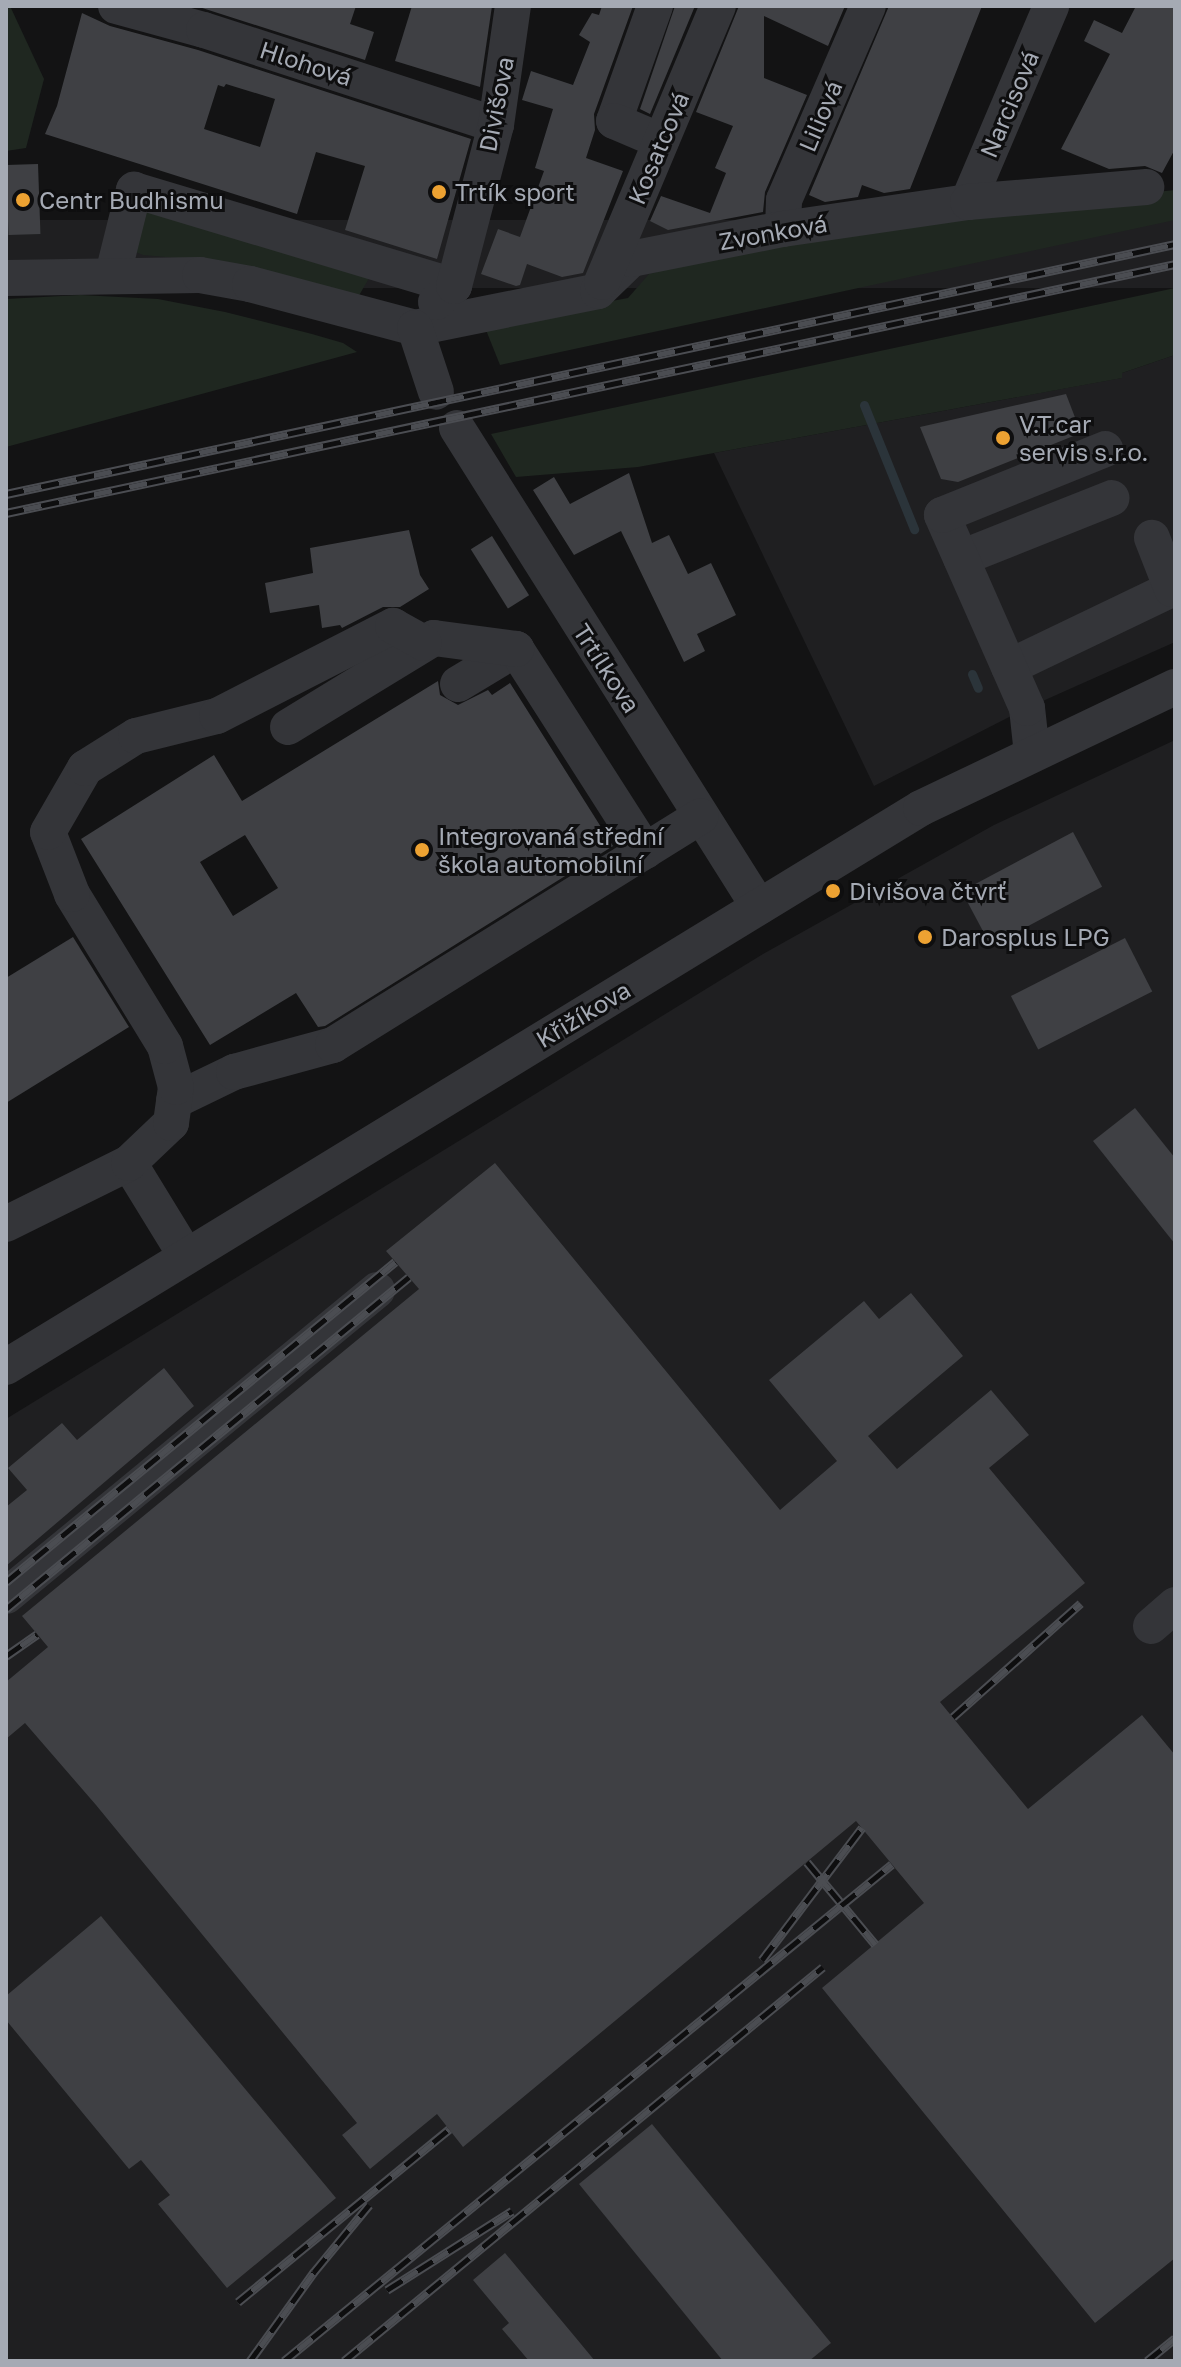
<!DOCTYPE html>
<html>
<head>
<meta charset="utf-8">
<style>
	body { margin:0 }
	#map { position:relative; width:1181px; height:2367px; overflow:hidden; background:#131314; font-family:"Golos Text",sans-serif }
	div>[style] { position:absolute }
	.built>* { inset:0; background:#1f1f21; transform-origin:0 0 }
	.green>* { inset:0; background:#1f2720 }
	.stream>* { height:9px; margin:-4.5px; padding:0 4.5px; transform-origin:4.5px; border-radius:4.5px; background:#2b343a }
	.building>* { inset:0; background:#3f4044; transform-origin:0 0 }
	.minor>* { height:36px; margin:-18px; padding:0 18px; transform-origin:18px; border-radius:18px; background:#343539 }
	.rail>* { height:9px; margin-top:-4.5px; transform-origin:0; background:repeating-linear-gradient(90deg,#0e0e0f 0 18px,#4b4d52 0 36px); box-sizing:border-box; border-block:2px solid #4b4d52 }
	.dots>* { width:22px; height:22px; translate:-50% -50%; box-sizing:border-box; border:4px solid #0e0e0f; border-radius:50% }
	span { translate:-50% -50%; white-space:nowrap; text-align:center; line-height:1.15; -webkit-text-stroke:6px #0e0e0f; paint-order:stroke }
	.street-label { font-size:24px; color:#a5aab4 }
	.poi-label { font-size:24px; color:#a5aab4 }
	.left { translate:0 -50%; text-align:left }
	.frame { position:absolute; inset:0; border:8px solid #a5aab4; pointer-events:none }
</style>
</head>
<body>
<div id="map">
	<div class="built">
		<div style="left:1175px;top:220px;width:68px;height:1195px;rotate:90deg"></div>
		<div style="clip-path:polygon(1175px 355px,1175px 642px,1027px 708px,874px 786px,714px 453px,1121px 378px,1122px 373px)"></div>
		<div style="clip-path:polygon(1175px 740px,1175px 2361px,6px 2361px,6px 1419px,763px 954px,994px 825px)"></div>
	</div>
	<div class="green">
		<div style="clip-path:polygon(6px 6px,10px 6px,44px 79px,26px 148px,6px 151px)"></div>
		<div style="clip-path:polygon(1175px 190px,1175px 220px,500px 365px,484px 325px,628px 298px,649px 274px,802px 234px,981px 210px)"></div>
		<div style="clip-path:polygon(151px 201px,372px 273px,357px 299px,211px 261px,143px 255px,136px 252px,133px 225px)"></div>
		<div style="clip-path:polygon(1175px 288px,1175px 355px,1122px 373px,1122px 378px,638px 467px,516px 477px,491px 434px)"></div>
		<div style="clip-path:polygon(80px 295px,158px 299px,225px 312px,312px 334px,343px 343px,357px 352px,6px 447px,6px 299px)"></div>
	</div>
	<div class="stream">
		<div style="left:864px;top:405px;width:134px;rotate:68deg"></div>
		<div style="left:972px;top:674px;width:15px;rotate:67deg"></div>
	</div>
	<div class="building">
		<div style="clip-path:polygon(196px 6px,356px 6px,350px 24px,374px 32px,365px 60px)"></div>
		<div style="clip-path:polygon(412px 6px,492px 6px,480px 87px,395px 61px)"></div>
		<div style="clip-path:polygon(602px 6px,633px 6px,594px 114px,595px 130px,586px 158px,623px 171px,583px 273px,562px 277px,527px 264px,520px 285px,516px 286px,481px 274px,498px 229px,520px 237px,544px 171px,535px 168px,553px 109px,522px 100px,531px 71px,573px 85px,590px 42px,579px 35px,592px 13px,599px 15px)"></div>
		<div style="clip-path:polygon(675px 6px,695px 6px,650px 114px,640px 109px)"></div>
		<div style="clip-path:polygon(739px 6px,845px 6px,828px 46px,764px 16px,764px 78px,807px 95px,765px 192px,763px 212px,668px 230px,650px 221px,661px 196px,710px 213px,726px 173px,715px 168px,733px 126px,696px 112px)"></div>
		<div style="clip-path:polygon(889px 6px,982px 6px,910px 189px,884px 193px,862px 185px,858px 197px,825px 202px,809px 195px)"></div>
		<div style="clip-path:polygon(1136px 6px,1175px 6px,1175px 149px,1162px 173px,1145px 166px,1109px 169px,1061px 149px,1110px 54px,1084px 41px,1094px 20px,1122px 33px)"></div>
		<div style="clip-path:polygon(evenodd,82px 13px,110px 26px,198px 50px,471px 139px,437px 259px,345px 230px,365px 166px,316px 152px,297px 214px,45px 134px,57px 106px,82px 13px,226px 84px,275px 99px,260px 147px,204px 129px,218px 85px,224px 87px,226px 84px)"></div>
		<div style="left:38px;top:164px;width:70px;height:32px;rotate:88deg"></div>
		<div style="clip-path:polygon(1066px 394px,1081px 433px,958px 482px,941px 479px,920px 427px)"></div>
		<div style="clip-path:polygon(629px 473px,652px 543px,669px 535px,688px 574px,711px 563px,736px 615px,697px 634px,705px 651px,684px 662px,621px 531px,574px 555px,533px 490px,554px 477px,570px 504px)"></div>
		<div style="clip-path:polygon(409px 530px,420px 575px,429px 589px,400px 607px,383px 607px,342px 628px,340px 625px,322px 628px,319px 605px,270px 613px,265px 583px,313px 573px,310px 548px)"></div>
		<div style="left:492px;top:536px;width:70px;height:25px;rotate:58deg"></div>
		<div style="clip-path:polygon(evenodd,438px 681px,440px 695px,458px 705px,488px 690px,492px 695px,510px 683px,613px 846px,325px 1026px,318px 1027px,296px 993px,210px 1045px,81px 839px,214px 755px,242px 801px,438px 681px,245px 835px,278px 888px,233px 916px,200px 862px,245px 835px)"></div>
		<div style="left:1073px;top:832px;width:62px;height:126px;rotate:62deg"></div>
		<div style="clip-path:polygon(73px 937px,129px 1027px,6px 1103px,6px 978px)"></div>
		<div style="left:1125px;top:938px;width:60px;height:128px;rotate:63deg"></div>
		<div style="clip-path:polygon(1135px 1108px,1175px 1158px,1175px 1244px,1093px 1141px)"></div>
		<div style="clip-path:polygon(495px 1163px,780px 1510px,837px 1461px,769px 1380px,864px 1301px,879px 1319px,911px 1293px,963px 1356px,868px 1436px,897px 1469px,991px 1390px,1029px 1435px,989px 1468px,1085px 1583px,940px 1702px,1028px 1809px,1142px 1715px,1175px 1755px,1175px 2258px,1095px 2323px,822px 1988px,924px 1903px,856px 1821px,463px 2147px,437px 2114px,370px 2169px,342px 2135px,357px 2123px,96px 1805px,25px 1723px,6px 1739px,6px 1682px,48px 1647px,22px 1616px,419px 1289px,386px 1251px)"></div>
		<div style="clip-path:polygon(164px 1368px,194px 1406px,6px 1566px,6px 1507px,27px 1490px,8px 1468px,62px 1423px,77px 1440px)"></div>
		<div style="clip-path:polygon(101px 1916px,336px 2198px,227px 2288px,158px 2204px,170px 2195px,141px 2160px,129px 2169px,6px 2020px,6px 1996px)"></div>
		<div style="clip-path:polygon(652px 2124px,831px 2343px,809px 2361px,723px 2361px,579px 2184px)"></div>
		<div style="clip-path:polygon(505px 2253px,576px 2338px,595px 2361px,529px 2361px,502px 2329px,509px 2323px,473px 2280px)"></div>
	</div>
	<div class="minor">
		<div style="left:116px;top:6px;width:91px;rotate:15.3deg"></div>
		<div style="left:204px;top:30px;width:307px;rotate:18deg"></div>
		<div style="left:655px;top:6px;width:122px;rotate:109.6deg"></div>
		<div style="left:614px;top:121px;width:51px;rotate:23.1deg"></div>
		<div style="left:968px;top:202px;width:213px;rotate:-67deg"></div>
		<div style="left:783px;top:229px;width:29px;rotate:-88deg"></div>
		<div style="left:784px;top:200px;width:211px;rotate:-66.6deg"></div>
		<div style="left:113px;top:274px;width:87px;rotate:-76deg"></div>
		<div style="left:134px;top:190px;width:334px;rotate:16.7deg"></div>
		<div style="left:6px;top:278px;width:194px;rotate:-0.9deg"></div>
		<div style="left:200px;top:275px;width:51px;rotate:10.2deg"></div>
		<div style="left:250px;top:284px;width:171px;rotate:14.9deg"></div>
		<div style="left:415px;top:328px;width:187px;rotate:-11.4deg"></div>
		<div style="left:598px;top:291px;width:46px;rotate:-44.1deg"></div>
		<div style="left:631px;top:259px;width:155px;rotate:-11.2deg"></div>
		<div style="left:783px;top:229px;width:187px;rotate:-8.3deg"></div>
		<div style="left:968px;top:202px;width:179px;rotate:-4.8deg"></div>
		<div style="left:602px;top:282px;width:299px;rotate:-67.2deg"></div>
		<div style="left:436px;top:302px;width:24px;rotate:-42deg"></div>
		<div style="left:454px;top:286px;width:166px;rotate:-75.4deg"></div>
		<div style="left:496px;top:125px;width:120px;rotate:-81.9deg"></div>
		<div style="left:415px;top:328px;width:67px;rotate:71.8deg"></div>
		<div style="left:457px;top:428px;width:566px;rotate:57.77deg"></div>
		<div style="left:961px;top:558px;width:162px;rotate:-21.7deg"></div>
		<div style="left:1009px;top:667px;width:181px;rotate:-25.6deg"></div>
		<div style="left:1172px;top:589px;width:55px;rotate:-111.4deg"></div>
		<div style="left:458px;top:684px;width:68px;rotate:-31.1deg"></div>
		<div style="left:516px;top:649px;width:240px;rotate:57.4deg"></div>
		<div style="left:288px;top:727px;width:171px;rotate:-31.4deg"></div>
		<div style="left:434px;top:638px;width:83px;rotate:7.6deg"></div>
		<div style="left:1032px;top:754px;width:46px;rotate:-96.2deg"></div>
		<div style="left:1027px;top:708px;width:211px;rotate:-113.8deg"></div>
		<div style="left:942px;top:515px;width:176px;rotate:-22deg"></div>
		<div style="left:174px;top:1101px;width:67px;rotate:-25.8deg"></div>
		<div style="left:234px;top:1072px;width:103px;rotate:-15.3deg"></div>
		<div style="left:333px;top:1045px;width:433px;rotate:-31.9deg"></div>
		<div style="left:129px;top:1163px;width:109px;rotate:58.5deg"></div>
		<div style="left:6px;top:1224px;width:137px;rotate:-26.4deg"></div>
		<div style="left:129px;top:1163px;width:58px;rotate:-43.6deg"></div>
		<div style="left:171px;top:1123px;width:36px;rotate:-82deg"></div>
		<div style="left:176px;top:1087px;width:42px;rotate:-105deg"></div>
		<div style="left:165px;top:1046px;width:178px;rotate:-121.5deg"></div>
		<div style="left:72px;top:894px;width:66px;rotate:-111.2deg"></div>
		<div style="left:48px;top:832px;width:74px;rotate:-60deg"></div>
		<div style="left:85px;top:768px;width:60px;rotate:-32.1deg"></div>
		<div style="left:136px;top:736px;width:83px;rotate:-13.9deg"></div>
		<div style="left:217px;top:716px;width:198px;rotate:-27.1deg"></div>
		<div style="left:393px;top:626px;width:35px;rotate:29deg"></div>
		<div style="left:6px;top:1367px;width:1072px;rotate:-31.42deg"></div>
		<div style="left:921px;top:808px;width:281px;rotate:-25.5deg"></div>
		<div style="left:6px;top:1596px;width:481px;rotate:-39.5deg"></div>
		<div style="left:1151px;top:1626px;width:32px;rotate:-41deg"></div>
	</div>
	<div class="rail">
		<div style="left:6px;top:494px;width:1195px;rotate:-12.07deg"></div>
		<div style="left:6px;top:513px;width:1195px;rotate:-12.02deg"></div>
		<div style="left:6px;top:1582px;width:504px;rotate:-39.44deg"></div>
		<div style="left:6px;top:1609px;width:522px;rotate:-39.48deg"></div>
		<div style="left:6px;top:1656px;width:38px;rotate:-35deg"></div>
		<div style="left:953px;top:1717px;width:171px;rotate:-41.7deg"></div>
		<div style="left:807px;top:1862px;width:107px;rotate:50.3deg"></div>
		<div style="left:762px;top:1960px;width:166px;rotate:-52.9deg"></div>
		<div style="left:387px;top:2290px;width:148px;rotate:-32.3deg"></div>
		<div style="left:238px;top:2302px;width:273px;rotate:-39.3deg"></div>
		<div style="left:250px;top:2361px;width:110px;rotate:-54.3deg"></div>
		<div style="left:314px;top:2272px;width:87px;rotate:-50.6deg"></div>
		<div style="left:284px;top:2361px;width:785px;rotate:-39.26deg"></div>
		<div style="left:344px;top:2361px;width:620px;rotate:-39.44deg"></div>
		<div style="left:1147px;top:2361px;width:36px;rotate:-39deg"></div>
	</div>
	<div class="dots">
		<div style="left:439px;top:192px;background:#eda232"></div>
		<div style="left:23px;top:200px;background:#eda232"></div>
		<div style="left:1003px;top:438px;background:#eda232"></div>
		<div style="left:422px;top:850px;background:#eda232"></div>
		<div style="left:833px;top:891px;background:#eda232"></div>
		<div style="left:925px;top:937px;background:#eda232"></div>
	</div>
	<div class="street-label">
		<span style="left:306px;top:63px;rotate:18deg">Hlohová</span>
		<span style="left:496px;top:104px;rotate:-79deg">Divišova</span>
		<span style="left:1009px;top:104px;rotate:-67deg">Narcisová</span>
		<span style="left:820px;top:116px;rotate:-67deg">Liliová</span>
		<span style="left:658px;top:148px;rotate:-67deg">Kosatcová</span>
		<span style="left:773px;top:232px;rotate:-10deg">Zvonková</span>
		<span style="left:607px;top:668px;rotate:57deg">Trtílkova</span>
		<span style="left:583px;top:1014px;rotate:-31deg">Křižíkova</span>
	</div>
	<div class="poi-label">
		<span class="left" style="left:455px;top:192px">Trtík sport</span>
		<span class="left" style="left:39px;top:200px">Centr Budhismu</span>
		<span class="left" style="left:1019px;top:438px">V.T.car<br>servis s.r.o.</span>
		<span class="left" style="left:438px;top:850px">Integrovaná střední<br>škola automobilní</span>
		<span class="left" style="left:849px;top:891px">Divišova čtvrť</span>
		<span class="left" style="left:941px;top:937px">Darosplus LPG</span>
	</div>
	<div class="frame"></div>
</div>
</body>
</html>
